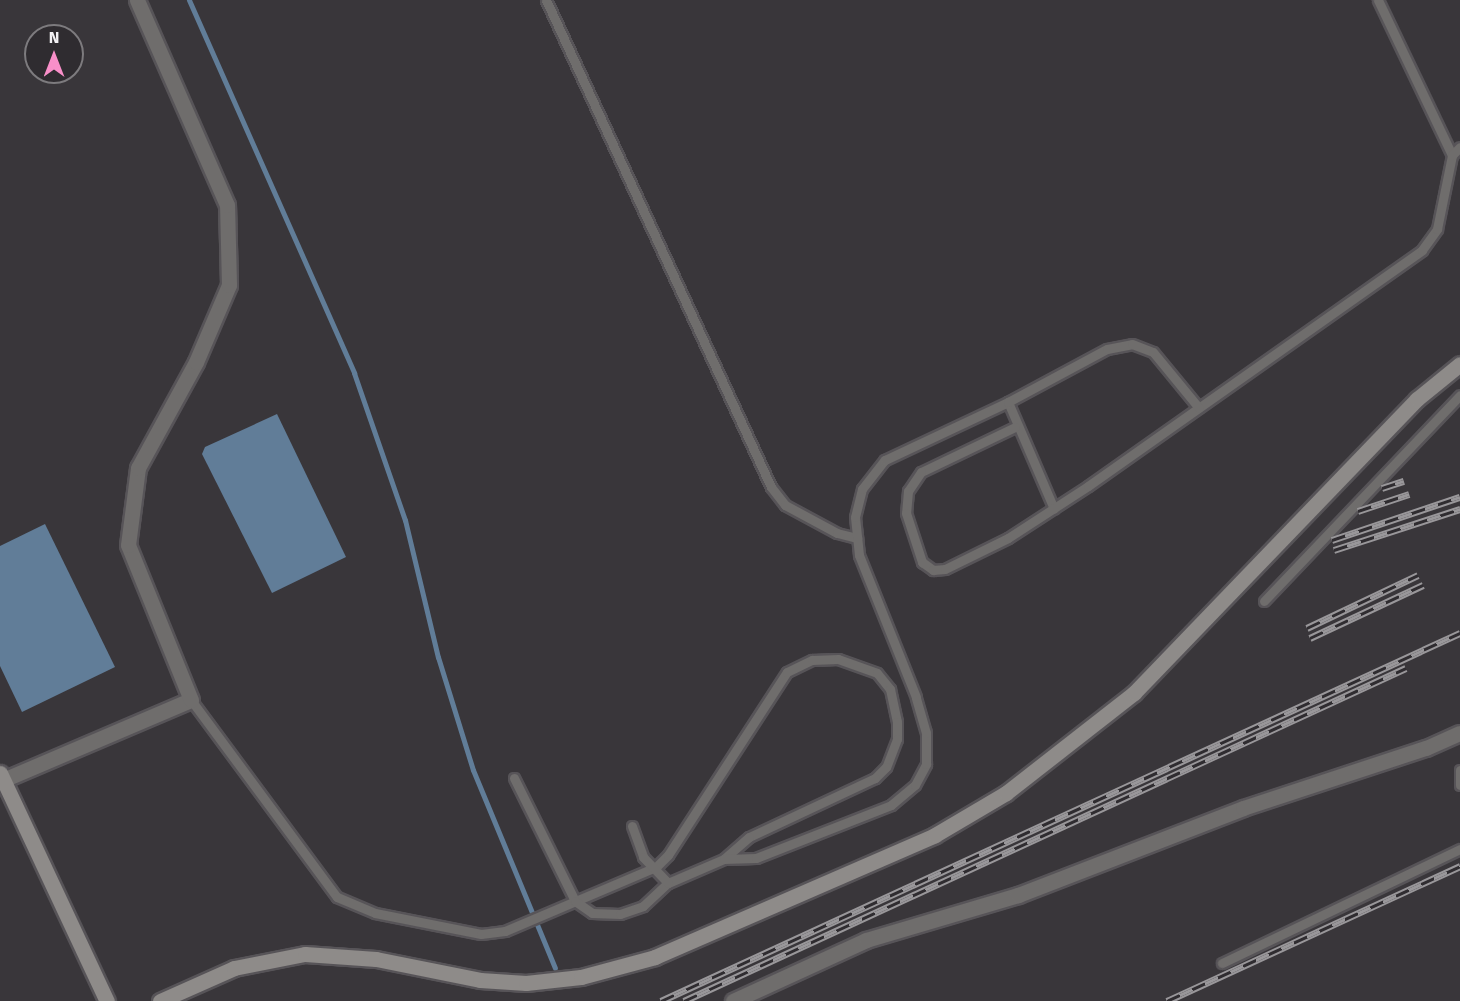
<!DOCTYPE html>
<html>
<head>
<meta charset="utf-8">
<style>
	body { margin:0 }
	#map { position:relative; width:1460px; height:1001px; overflow:hidden; background:#39363a; font-family:"Fira Sans",sans-serif }
	div>[style] { position:absolute }
	.water>* { inset:0; background:#617d98 }
	.stream>* { height:5px; margin:-2.5px; padding:0 2.5px; transform-origin:2.5px; border-radius:2.5px; background:#617d98 }
	.roads { filter:drop-shadow(2px 0 #575458) drop-shadow(-2px 0 #575458) drop-shadow(0 2px #575458) drop-shadow(0 -2px #575458) }
	.lane>* { height:9px; margin:-4.5px; padding:0 4.5px; transform-origin:4.5px; border-radius:4.5px; background:#6f6d6c }
	.street>* { height:15px; margin:-7.5px; padding:0 7.5px; transform-origin:7.5px; border-radius:7.5px; background:#6f6d6c }
	.secondary>* { height:15px; margin:-7.5px; padding:0 7.5px; transform-origin:7.5px; border-radius:7.5px; background:#8e8b89 }
	.rail>* { height:7px; margin-top:-3.5px; transform-origin:0; background:repeating-linear-gradient(90deg,#2f2c30 0 14px,#99979a 0 28px); box-sizing:border-box; border-block:2px solid #99979a }
	span { translate:-50% -50%; white-space:nowrap; text-align:center; line-height:1.15; -webkit-text-stroke:6px #2f2c30; paint-order:stroke }
	.north { position:absolute; left:24px; top:24px; width:60px; height:60px; box-sizing:border-box; background:#2f2c30; border:2px solid #7d7b7e; border-radius:50%; rotate:0deg; font-size:16px; font-weight:700; line-height:24px; text-align:center; color:#f3f1f4 }
	.north::after { content:''; display:block; margin:auto; width:21px; height:27px; background:#f98fc9; clip-path:polygon(50% 0,100% 100%,50% 72%,0 100%) }
</style>
</head>
<body>
<div id="map">
	<div class="water">
		<div style="clip-path:polygon(277px 414px,346px 557px,272px 593px,202px 454px,205px 447px)"></div>
		<div style="clip-path:polygon(45px 524px,115px 667px,22px 712px,0 666px,0 546px)"></div>
	</div>
	<div class="stream">
		<div style="left:189px;top:0;width:408px;rotate:66.1deg"></div>
		<div style="left:354px;top:373px;width:156px;rotate:70.9deg"></div>
		<div style="left:405px;top:520px;width:141px;rotate:76.5deg"></div>
		<div style="left:438px;top:657px;width:118px;rotate:72.8deg"></div>
		<div style="left:473px;top:770px;width:214px;rotate:67.5deg"></div>
	</div>
	<div class="roads">
		<div class="lane">
			<div style="left:546px;top:0;width:536px;rotate:65.2deg"></div>
			<div style="left:771px;top:487px;width:23px;rotate:52deg"></div>
			<div style="left:785px;top:505px;width:59px;rotate:28.3deg"></div>
			<div style="left:837px;top:533px;width:21px;rotate:14deg"></div>
			<div style="left:1378px;top:0;width:172px;rotate:64.5deg"></div>
			<div style="left:1008px;top:402px;width:116px;rotate:66.7deg"></div>
			<div style="left:1015px;top:427px;width:104px;rotate:154.4deg"></div>
			<div style="left:921px;top:472px;width:23px;rotate:124deg"></div>
			<div style="left:908px;top:491px;width:22px;rotate:95deg"></div>
			<div style="left:906px;top:513px;width:52px;rotate:71.9deg"></div>
			<div style="left:922px;top:562px;width:14px;rotate:36deg"></div>
			<div style="left:933px;top:570px;width:12px;rotate:-5deg"></div>
			<div style="left:945px;top:569px;width:70px;rotate:-26.2deg"></div>
			<div style="left:1008px;top:538px;width:95px;rotate:-33deg"></div>
			<div style="left:1088px;top:486px;width:409px;rotate:-35.2deg"></div>
			<div style="left:1422px;top:250px;width:26px;rotate:-54deg"></div>
			<div style="left:1437px;top:229px;width:76px;rotate:-78.5deg"></div>
			<div style="left:1452px;top:155px;width:11px;rotate:-45deg"></div>
			<div style="left:1264px;top:601px;width:284px;rotate:-46.4deg"></div>
			<div style="left:191px;top:700px;width:245px;rotate:53.5deg"></div>
			<div style="left:337px;top:897px;width:41px;rotate:22.8deg"></div>
			<div style="left:375px;top:913px;width:108px;rotate:11.2deg"></div>
			<div style="left:481px;top:934px;width:24px;rotate:-7deg"></div>
			<div style="left:505px;top:931px;width:164px;rotate:-23deg"></div>
			<div style="left:656px;top:867px;width:17px;rotate:-45deg"></div>
			<div style="left:668px;top:855px;width:218px;rotate:-57deg"></div>
			<div style="left:787px;top:672px;width:28px;rotate:-26deg"></div>
			<div style="left:812px;top:660px;width:26px;rotate:-2deg"></div>
			<div style="left:838px;top:659px;width:41px;rotate:19.7deg"></div>
			<div style="left:877px;top:673px;width:21px;rotate:51deg"></div>
			<div style="left:890px;top:689px;width:34px;rotate:78deg"></div>
			<div style="left:897px;top:722px;width:17px;rotate:90deg"></div>
			<div style="left:897px;top:739px;width:30px;rotate:111deg"></div>
			<div style="left:886px;top:767px;width:16px;rotate:135deg"></div>
			<div style="left:875px;top:778px;width:139px;rotate:154.9deg"></div>
			<div style="left:749px;top:837px;width:33px;rotate:139deg"></div>
			<div style="left:1460px;top:770px;width:15px;rotate:90deg"></div>
			<div style="left:514px;top:778px;width:137px;rotate:63.6deg"></div>
			<div style="left:575px;top:901px;width:21px;rotate:35deg"></div>
			<div style="left:592px;top:913px;width:28px;rotate:2deg"></div>
			<div style="left:620px;top:914px;width:24px;rotate:-19deg"></div>
			<div style="left:643px;top:906px;width:34px;rotate:-43deg"></div>
			<div style="left:668px;top:883px;width:61px;rotate:-23.2deg"></div>
			<div style="left:724px;top:859px;width:32px;rotate:-2deg"></div>
			<div style="left:756px;top:858px;width:145px;rotate:-21.4deg"></div>
			<div style="left:891px;top:805px;width:31px;rotate:-40deg"></div>
			<div style="left:915px;top:785px;width:24px;rotate:-62deg"></div>
			<div style="left:926px;top:764px;width:31px;rotate:-90deg"></div>
			<div style="left:926px;top:733px;width:37px;rotate:-106deg"></div>
			<div style="left:916px;top:697px;width:153px;rotate:-111.9deg"></div>
			<div style="left:859px;top:555px;width:38px;rotate:-96deg"></div>
			<div style="left:855px;top:517px;width:29px;rotate:-76deg"></div>
			<div style="left:862px;top:489px;width:37px;rotate:-52deg"></div>
			<div style="left:885px;top:460px;width:136px;rotate:-25.2deg"></div>
			<div style="left:1008px;top:402px;width:112px;rotate:-28.2deg"></div>
			<div style="left:1107px;top:349px;width:25px;rotate:-11deg"></div>
			<div style="left:1132px;top:344px;width:22px;rotate:21deg"></div>
			<div style="left:1153px;top:352px;width:72px;rotate:50.6deg"></div>
			<div style="left:632px;top:826px;width:33px;rotate:70deg"></div>
			<div style="left:643px;top:857px;width:36px;rotate:46deg"></div>
			<div style="left:1222px;top:963px;width:264px;rotate:-25.6deg"></div>
		</div>
		<div class="street">
			<div style="left:3px;top:780px;width:204px;rotate:-23.1deg"></div>
			<div style="left:191px;top:700px;width:167px;rotate:-112.1deg"></div>
			<div style="left:128px;top:545px;width:78px;rotate:-82.6deg"></div>
			<div style="left:138px;top:468px;width:121px;rotate:-61.3deg"></div>
			<div style="left:196px;top:362px;width:84px;rotate:-66.8deg"></div>
			<div style="left:229px;top:285px;width:80px;rotate:-91.4deg"></div>
			<div style="left:227px;top:205px;width:224px;rotate:-113.7deg"></div>
			<div style="left:733px;top:1001px;width:146px;rotate:-24.6deg"></div>
			<div style="left:866px;top:940px;width:159px;rotate:-16.5deg"></div>
			<div style="left:1018px;top:895px;width:241px;rotate:-21.1deg"></div>
			<div style="left:1243px;top:808px;width:193px;rotate:-18.2deg"></div>
			<div style="left:1426px;top:748px;width:37px;rotate:-24deg"></div>
		</div>
		<div class="secondary">
			<div style="left:0;top:773px;width:252px;rotate:64.9deg"></div>
			<div style="left:160px;top:1001px;width:81px;rotate:-24deg"></div>
			<div style="left:234px;top:968px;width:72px;rotate:-11.2deg"></div>
			<div style="left:305px;top:954px;width:71px;rotate:4deg"></div>
			<div style="left:376px;top:959px;width:106px;rotate:11.4deg"></div>
			<div style="left:480px;top:980px;width:46px;rotate:3.7deg"></div>
			<div style="left:526px;top:983px;width:55px;rotate:-6.2deg"></div>
			<div style="left:581px;top:977px;width:77px;rotate:-15.1deg"></div>
			<div style="left:655px;top:957px;width:305px;rotate:-23.5deg"></div>
			<div style="left:935px;top:835px;width:82px;rotate:-30.6deg"></div>
			<div style="left:1006px;top:793px;width:162px;rotate:-38deg"></div>
			<div style="left:1134px;top:693px;width:408px;rotate:-46.1deg"></div>
			<div style="left:1417px;top:399px;width:55px;rotate:-39.1deg"></div>
		</div>
	</div>
	<div class="rail">
		<div style="left:1382px;top:488px;width:23px;rotate:-18deg"></div>
		<div style="left:1358px;top:511px;width:54px;rotate:-18.4deg"></div>
		<div style="left:1332px;top:540px;width:135px;rotate:-18.6deg"></div>
		<div style="left:1334px;top:550px;width:133px;rotate:-18deg"></div>
		<div style="left:1307px;top:628px;width:123px;rotate:-25.5deg"></div>
		<div style="left:1310px;top:638px;width:125px;rotate:-25.1deg"></div>
		<div style="left:661px;top:1001px;width:880px;rotate:-24.73deg"></div>
		<div style="left:684px;top:1001px;width:795px;rotate:-24.76deg"></div>
		<div style="left:1167px;top:1001px;width:323px;rotate:-24.7deg"></div>
	</div>
	<div class="north">N</div>
</div>
</body>
</html>
